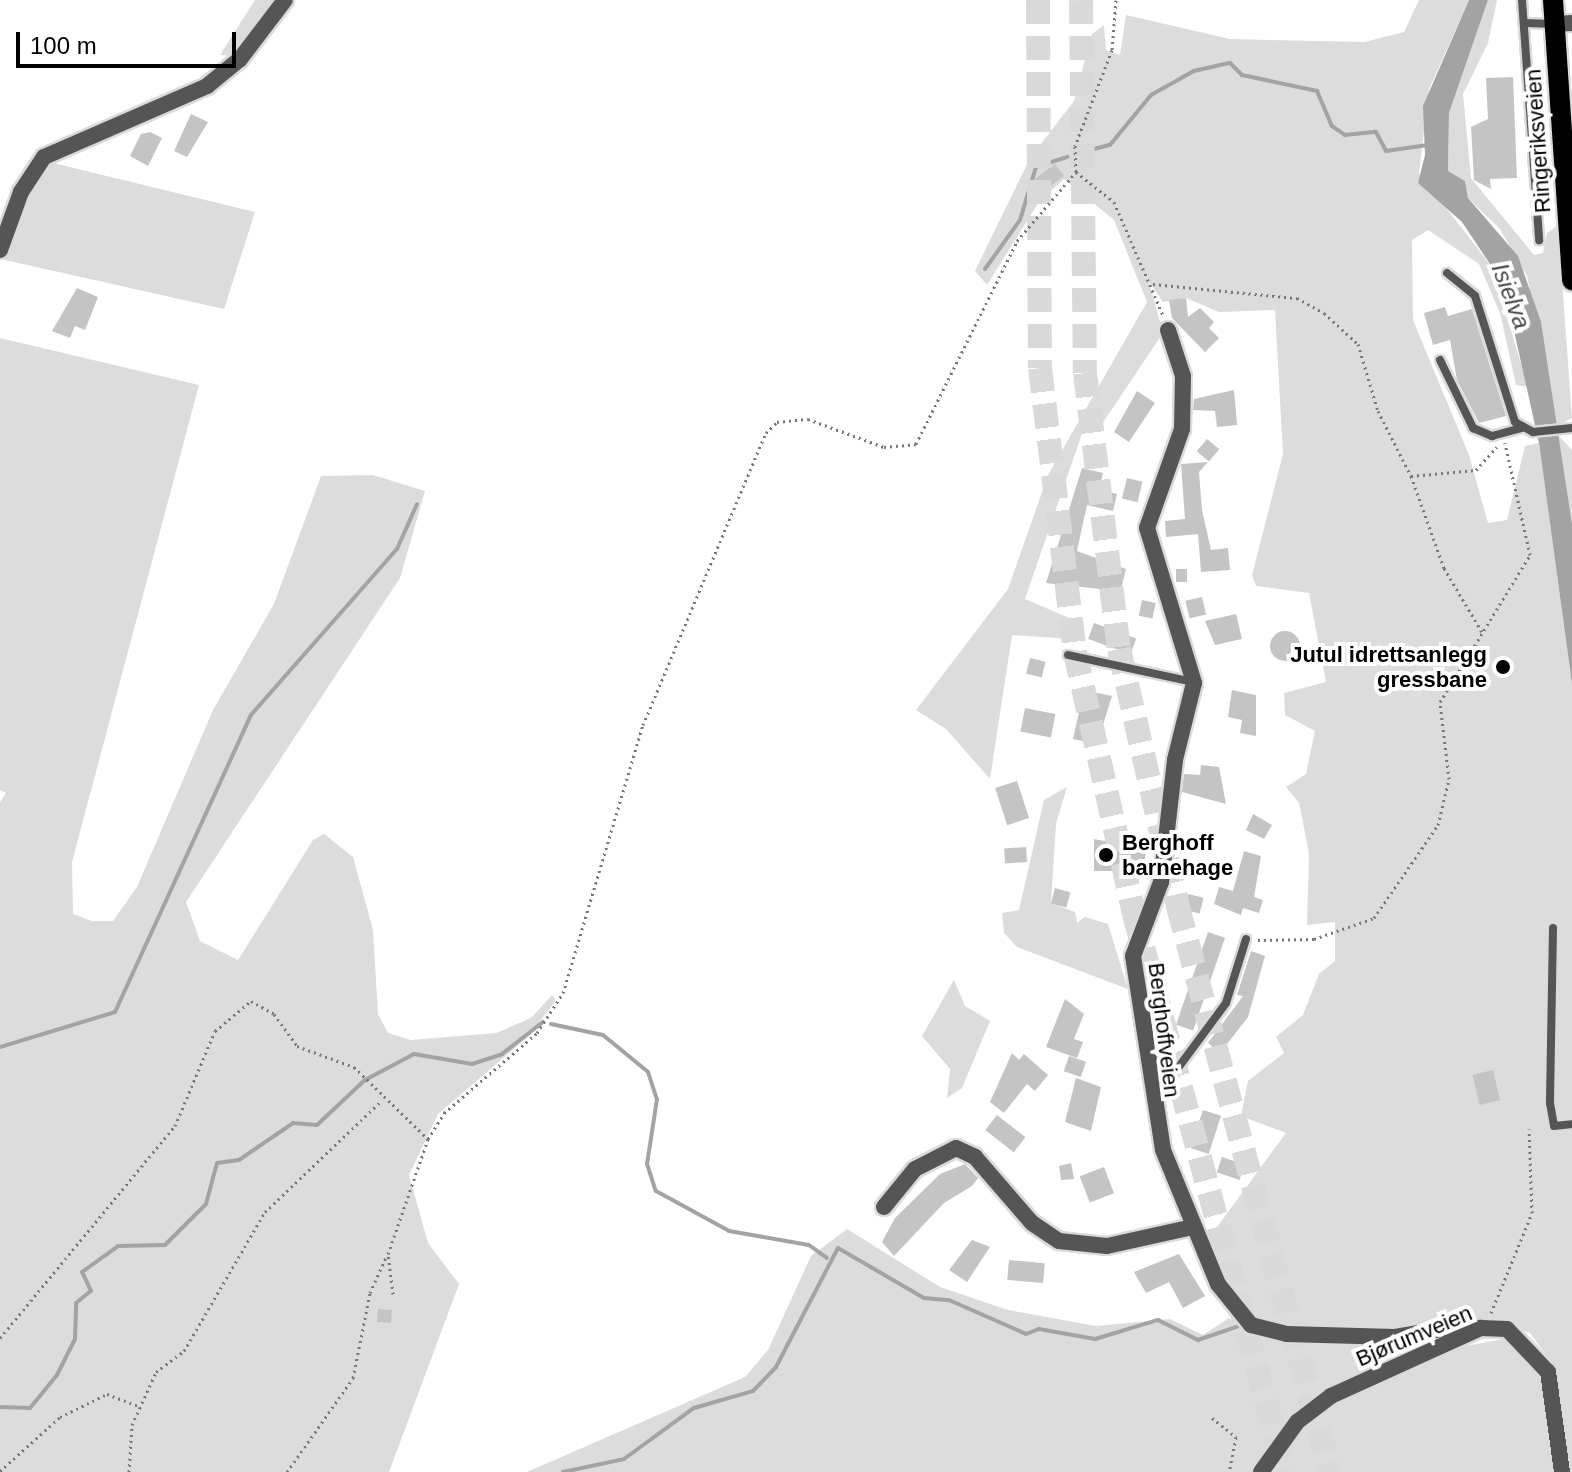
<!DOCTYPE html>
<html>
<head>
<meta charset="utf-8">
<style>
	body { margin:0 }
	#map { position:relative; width:1572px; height:1472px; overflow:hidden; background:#fff; font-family:Arial,sans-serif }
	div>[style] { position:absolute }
	.green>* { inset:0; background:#dcdcdc }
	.water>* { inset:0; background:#a3a3a3 }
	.stream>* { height:4px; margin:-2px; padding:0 2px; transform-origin:2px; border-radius:2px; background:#a3a3a3 }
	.building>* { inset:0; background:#c4c4c4; transform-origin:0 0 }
	.round { border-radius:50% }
	.highway-tunnel>* { height:24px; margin-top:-12px; transform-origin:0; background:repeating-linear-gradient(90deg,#d9d9d9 0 24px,transparent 0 36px) }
	.path>* { height:3px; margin-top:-1.5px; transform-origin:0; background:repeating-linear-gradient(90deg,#777 0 2px,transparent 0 6px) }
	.roads { filter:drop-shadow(2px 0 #dbdbdb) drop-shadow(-2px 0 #dbdbdb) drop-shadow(0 2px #dbdbdb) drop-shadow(0 -2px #dbdbdb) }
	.lane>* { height:8px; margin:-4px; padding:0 4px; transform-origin:4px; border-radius:4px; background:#555 }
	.street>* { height:16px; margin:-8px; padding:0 8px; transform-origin:8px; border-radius:8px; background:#555 }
	.primary>* { height:20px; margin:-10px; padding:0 10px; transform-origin:10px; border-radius:10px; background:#000 }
	.dots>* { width:22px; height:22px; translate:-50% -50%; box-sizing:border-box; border:4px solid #fff; border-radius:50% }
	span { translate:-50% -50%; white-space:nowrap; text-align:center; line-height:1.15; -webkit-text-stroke:8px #fff; paint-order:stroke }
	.street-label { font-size:22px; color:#000 }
	.poi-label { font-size:22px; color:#000; font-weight:700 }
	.right { translate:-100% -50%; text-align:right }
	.left { translate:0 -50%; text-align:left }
	.water-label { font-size:24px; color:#444; font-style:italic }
	.scale { position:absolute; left:16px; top:32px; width:220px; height:36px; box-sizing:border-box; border:4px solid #000; border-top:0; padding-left:10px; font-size:24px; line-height:28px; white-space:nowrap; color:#000; -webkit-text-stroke:6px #fff; paint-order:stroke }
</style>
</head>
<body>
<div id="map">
	<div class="green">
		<div style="clip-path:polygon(255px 0,277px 0,234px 56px,220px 55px)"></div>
		<div style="clip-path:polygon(1419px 0,1469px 0,1429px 89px,1419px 173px,1492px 267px,1528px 387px,1516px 385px,1500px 313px,1479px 264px,1428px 230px,1412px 240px,1413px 320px,1469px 455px,1488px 523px,1507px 520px,1525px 446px,1539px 443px,1572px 684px,1572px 1472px,1554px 1366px,1530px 1333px,1496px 1323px,1390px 1332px,1271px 1328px,1231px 1295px,1206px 1242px,1286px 1133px,1241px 1116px,1248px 1081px,1284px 1053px,1276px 1037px,1303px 1015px,1319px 974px,1335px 961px,1335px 922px,1307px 925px,1309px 853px,1299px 803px,1286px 787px,1306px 774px,1315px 731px,1285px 715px,1284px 693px,1326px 682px,1309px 593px,1256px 586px,1252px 575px,1283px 454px,1275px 310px,1219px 312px,1186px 298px,1163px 302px,1149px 282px,1163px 333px,1098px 430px,1085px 425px,1025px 599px,1074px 620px,1071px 639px,1012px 635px,990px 779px,946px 729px,916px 710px,1008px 589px,1048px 475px,1147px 302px,1114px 220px,1064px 179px,1039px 202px,987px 285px,975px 271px,1030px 158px,1074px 101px,1092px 34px,1104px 25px,1106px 50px,1120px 55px,1126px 15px,1230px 39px,1365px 42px,1404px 32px)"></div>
		<div style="clip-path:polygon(1488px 0,1497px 0,1488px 43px,1463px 94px,1471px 178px,1534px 255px,1543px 253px,1547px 233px,1558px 225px,1572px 418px,1556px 426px,1527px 276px,1500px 229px,1468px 198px,1465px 181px,1448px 171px,1449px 113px)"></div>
		<div style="clip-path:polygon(49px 162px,255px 212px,224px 309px,5px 260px,32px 182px)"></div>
		<div style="clip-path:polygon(0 338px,199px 385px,72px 862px,73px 914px,92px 921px,113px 921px,137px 887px,213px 710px,274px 604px,321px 476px,373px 475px,425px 491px,400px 578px,186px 902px,200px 941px,238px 960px,313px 840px,324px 834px,353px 857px,373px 930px,378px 1014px,388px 1033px,411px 1040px,496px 1033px,531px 1018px,552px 995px,556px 1000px,529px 1036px,438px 1114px,409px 1175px,428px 1243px,459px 1284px,389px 1472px,0 1472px,0 802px,6px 793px,0 790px)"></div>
		<div style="clip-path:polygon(1557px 434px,1572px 450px,1572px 524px,1558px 438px)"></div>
		<div style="clip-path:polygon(1067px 787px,1056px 824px,1051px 903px,1075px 912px,1077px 923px,1085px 917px,1108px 924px,1128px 989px,1017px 947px,1004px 933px,1002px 913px,1019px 910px,1044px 800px)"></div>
		<div style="clip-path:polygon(954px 980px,965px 1006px,990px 1021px,962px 1088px,947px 1098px,950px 1069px,922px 1036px)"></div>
		<div style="clip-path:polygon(847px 1229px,940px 1287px,1008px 1310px,1096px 1326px,1170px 1319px,1203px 1335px,1229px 1318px,1256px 1338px,1329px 1342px,1452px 1331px,1451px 1349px,1508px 1338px,1539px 1368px,1555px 1472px,527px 1472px,745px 1377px,768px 1350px,811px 1256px)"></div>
	</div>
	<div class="water">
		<div style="clip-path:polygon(1469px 0,1488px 0,1449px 113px,1448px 171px,1465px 181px,1468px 198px,1518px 256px,1541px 322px,1572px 524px,1572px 684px,1539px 443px,1510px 313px,1492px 267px,1462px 222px,1418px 183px,1425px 155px,1423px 106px)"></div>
	</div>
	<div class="stream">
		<div style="left:1083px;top:152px;width:28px;rotate:-15deg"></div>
		<div style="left:1110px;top:145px;width:65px;rotate:-50.6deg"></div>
		<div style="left:1151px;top:95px;width:49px;rotate:-29.2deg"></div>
		<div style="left:1194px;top:71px;width:37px;rotate:-13deg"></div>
		<div style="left:1230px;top:63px;width:17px;rotate:45deg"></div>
		<div style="left:1242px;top:75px;width:77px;rotate:12deg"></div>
		<div style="left:1317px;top:91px;width:38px;rotate:67deg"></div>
		<div style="left:1332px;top:126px;width:16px;rotate:35deg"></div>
		<div style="left:1345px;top:135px;width:31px;rotate:-6deg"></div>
		<div style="left:1376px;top:132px;width:21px;rotate:62deg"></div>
		<div style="left:1386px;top:151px;width:42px;rotate:-8.1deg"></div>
		<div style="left:985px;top:269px;width:60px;rotate:-54.5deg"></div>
		<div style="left:1020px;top:220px;width:55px;rotate:-73.2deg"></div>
		<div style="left:1036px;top:167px;width:33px;rotate:-18deg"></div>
		<div style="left:551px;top:1024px;width:53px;rotate:11.9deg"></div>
		<div style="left:603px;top:1035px;width:58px;rotate:39.4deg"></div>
		<div style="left:648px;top:1072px;width:28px;rotate:72deg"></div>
		<div style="left:657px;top:1099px;width:66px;rotate:98.7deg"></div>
		<div style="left:647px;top:1164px;width:28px;rotate:72deg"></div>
		<div style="left:656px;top:1191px;width:83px;rotate:28.7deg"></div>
		<div style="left:729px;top:1231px;width:81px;rotate:9.9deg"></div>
		<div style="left:809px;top:1245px;width:22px;rotate:36deg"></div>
		<div style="left:0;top:1047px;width:120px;rotate:-16.9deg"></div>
		<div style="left:115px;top:1012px;width:327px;rotate:-65.4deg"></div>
		<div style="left:251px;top:715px;width:221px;rotate:-48.7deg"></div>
		<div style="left:397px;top:549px;width:49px;rotate:-66deg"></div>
		<div style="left:0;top:1407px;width:30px;rotate:2deg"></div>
		<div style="left:30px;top:1408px;width:43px;rotate:-50.7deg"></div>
		<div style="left:57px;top:1375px;width:40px;rotate:-63.4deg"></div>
		<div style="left:75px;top:1339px;width:36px;rotate:-88deg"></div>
		<div style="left:76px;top:1303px;width:19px;rotate:-39deg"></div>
		<div style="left:91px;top:1291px;width:21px;rotate:-115deg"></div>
		<div style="left:82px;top:1272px;width:44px;rotate:-35.8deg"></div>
		<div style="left:118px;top:1246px;width:47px;rotate:-1.2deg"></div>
		<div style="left:165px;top:1245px;width:58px;rotate:-45deg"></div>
		<div style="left:206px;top:1204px;width:42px;rotate:-75deg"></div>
		<div style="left:217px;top:1163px;width:22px;rotate:-8deg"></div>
		<div style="left:239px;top:1160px;width:65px;rotate:-34.4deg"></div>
		<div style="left:293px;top:1123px;width:24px;rotate:5deg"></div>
		<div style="left:317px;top:1125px;width:66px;rotate:-43.2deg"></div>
		<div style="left:365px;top:1080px;width:55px;rotate:-28deg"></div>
		<div style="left:414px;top:1054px;width:59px;rotate:9.8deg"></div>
		<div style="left:472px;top:1064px;width:32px;rotate:-18deg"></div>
		<div style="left:502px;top:1054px;width:52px;rotate:-38deg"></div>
		<div style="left:563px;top:1472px;width:62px;rotate:-12deg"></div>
		<div style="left:624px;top:1459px;width:87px;rotate:-36.1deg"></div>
		<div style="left:694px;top:1408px;width:61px;rotate:-16.1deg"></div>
		<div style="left:753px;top:1391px;width:33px;rotate:-46deg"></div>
		<div style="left:776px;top:1367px;width:134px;rotate:-62.5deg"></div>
		<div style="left:838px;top:1248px;width:99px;rotate:30.2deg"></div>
		<div style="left:924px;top:1298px;width:25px;rotate:5deg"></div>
		<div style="left:949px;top:1300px;width:84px;rotate:23.8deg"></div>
		<div style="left:1026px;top:1334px;width:14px;rotate:-21deg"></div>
		<div style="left:1039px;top:1329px;width:57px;rotate:10.1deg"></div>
		<div style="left:1095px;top:1339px;width:66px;rotate:-16.8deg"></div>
		<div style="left:1158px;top:1320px;width:45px;rotate:26.6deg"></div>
		<div style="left:1198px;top:1340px;width:43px;rotate:-18.9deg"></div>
	</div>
	<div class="building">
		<div style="clip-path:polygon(1513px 77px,1517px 178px,1490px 179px,1491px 189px,1474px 180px,1471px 127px,1488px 119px,1486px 78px)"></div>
		<div style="clip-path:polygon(191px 114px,208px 122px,187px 157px,174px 151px)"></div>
		<div style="clip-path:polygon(150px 132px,162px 138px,148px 166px,130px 156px,141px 134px)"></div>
		<div style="left:1055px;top:164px;width:15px;height:28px;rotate:53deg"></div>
		<div style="clip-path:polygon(77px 288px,98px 297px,85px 330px,75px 326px,70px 338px,52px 331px)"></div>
		<div style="clip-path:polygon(1186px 298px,1188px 317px,1200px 308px,1214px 322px,1209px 328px,1219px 338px,1205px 352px,1172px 318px,1169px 300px)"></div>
		<div style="clip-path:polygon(1445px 307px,1448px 316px,1472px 309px,1506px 416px,1479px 423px,1457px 380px,1450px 340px,1433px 345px,1424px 313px)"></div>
		<div style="clip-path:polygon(1234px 390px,1237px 425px,1217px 427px,1215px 411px,1193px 410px,1194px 399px)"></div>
		<div style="clip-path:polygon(1137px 391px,1155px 403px,1129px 442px,1114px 432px)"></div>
		<div style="left:1207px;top:439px;width:16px;height:16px;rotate:40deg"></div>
		<div style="clip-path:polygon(1208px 462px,1199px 472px,1202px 510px,1211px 550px,1228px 548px,1230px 570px,1201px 572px,1198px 534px,1166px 537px,1165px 521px,1185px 519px,1181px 464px)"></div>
		<div style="clip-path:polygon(1082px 468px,1103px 473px,1099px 489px,1117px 494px,1113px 511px,1087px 505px,1077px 551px,1126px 569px,1118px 601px,1100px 596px,1100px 589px,1046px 583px)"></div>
		<div style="left:1127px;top:478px;width:16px;height:21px;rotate:14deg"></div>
		<div style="left:1176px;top:569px;width:11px;height:13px"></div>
		<div style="left:1202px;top:597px;width:18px;height:17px;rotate:77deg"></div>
		<div style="left:1142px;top:600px;width:14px;height:16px;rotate:12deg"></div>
		<div style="clip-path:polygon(1236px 614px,1242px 639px,1215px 645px,1205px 621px)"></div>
		<div style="left:1094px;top:623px;width:45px;height:17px;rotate:20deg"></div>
		<div class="round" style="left:1270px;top:631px;width:30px;height:30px"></div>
		<div style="left:1030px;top:658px;width:16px;height:16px;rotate:14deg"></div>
		<div style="clip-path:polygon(1084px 690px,1112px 696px,1097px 744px,1073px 739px)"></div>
		<div style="clip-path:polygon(1232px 690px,1256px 695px,1256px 736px,1240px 733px,1242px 720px,1228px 717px)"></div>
		<div style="left:1025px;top:708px;width:31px;height:24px;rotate:11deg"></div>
		<div style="clip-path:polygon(1201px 765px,1219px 767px,1226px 804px,1182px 792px,1184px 774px,1200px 775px)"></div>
		<div style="left:1017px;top:781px;width:39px;height:23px;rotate:72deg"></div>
		<div style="clip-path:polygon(1253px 814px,1272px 825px,1264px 839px,1246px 830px)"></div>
		<div style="clip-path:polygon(1094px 839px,1147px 849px,1142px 871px,1094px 871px)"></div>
		<div style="left:1026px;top:847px;width:15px;height:22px;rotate:86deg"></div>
		<div style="clip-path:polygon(1244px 851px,1261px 856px,1254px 897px,1263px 900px,1259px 913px,1243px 908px,1241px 915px,1214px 904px,1219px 887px,1233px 891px)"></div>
		<div style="left:1055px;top:888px;width:16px;height:16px;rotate:15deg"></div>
		<div style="left:1188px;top:894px;width:16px;height:16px;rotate:14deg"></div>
		<div style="left:1208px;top:932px;width:18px;height:98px;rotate:19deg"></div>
		<div style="clip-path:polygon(1251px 951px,1265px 956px,1248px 1017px,1220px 1053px,1208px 1043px,1243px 996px,1237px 995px)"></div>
		<div style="clip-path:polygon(1065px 999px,1084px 1014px,1074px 1039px,1083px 1042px,1077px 1058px,1046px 1047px)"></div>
		<div style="clip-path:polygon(1012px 1053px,1019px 1060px,1024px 1054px,1048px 1075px,1035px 1091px,1027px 1084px,1004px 1113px,990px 1102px)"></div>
		<div style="left:1069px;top:1056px;width:18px;height:16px;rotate:19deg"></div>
		<div style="left:1493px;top:1070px;width:31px;height:21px;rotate:77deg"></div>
		<div style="clip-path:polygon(1076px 1078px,1101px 1087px,1091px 1131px,1065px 1122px)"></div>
		<div style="left:1203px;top:1110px;width:19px;height:40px;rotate:18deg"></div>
		<div style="left:997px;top:1115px;width:36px;height:19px;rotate:38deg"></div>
		<div style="left:1222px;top:1157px;width:24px;height:16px;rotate:19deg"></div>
		<div style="clip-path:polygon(1071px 1163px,1074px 1179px,1061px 1180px,1059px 1166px)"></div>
		<div style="clip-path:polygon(965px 1164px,978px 1178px,972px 1186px,944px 1203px,894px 1256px,882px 1242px,895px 1218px,940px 1174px)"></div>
		<div style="left:1104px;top:1167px;width:28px;height:26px;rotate:69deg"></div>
		<div style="clip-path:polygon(972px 1240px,990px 1247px,967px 1282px,949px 1270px)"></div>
		<div style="clip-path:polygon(1179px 1254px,1205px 1296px,1183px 1308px,1169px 1282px,1146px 1293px,1134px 1272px)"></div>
		<div style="left:1009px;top:1260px;width:36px;height:20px;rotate:5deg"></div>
		<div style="left:378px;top:1309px;width:14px;height:13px;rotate:4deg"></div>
	</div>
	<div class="highway-tunnel">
		<div style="left:1038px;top:0;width:368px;rotate:89.7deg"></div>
		<div style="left:1040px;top:368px;width:286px;rotate:83deg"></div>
		<div style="left:1075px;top:652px;width:269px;rotate:77.3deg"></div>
		<div style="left:1134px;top:914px;width:578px;rotate:74.86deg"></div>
		<div style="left:1081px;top:0;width:373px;rotate:89.4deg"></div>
		<div style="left:1085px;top:373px;width:278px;rotate:83deg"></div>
		<div style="left:1119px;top:649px;width:265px;rotate:77.1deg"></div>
		<div style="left:1178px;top:907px;width:585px;rotate:74.94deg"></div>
	</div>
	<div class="path">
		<div style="left:1116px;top:0;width:50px;rotate:94.6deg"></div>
		<div style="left:1112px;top:50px;width:103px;rotate:111.1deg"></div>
		<div style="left:1075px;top:146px;width:26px;rotate:88deg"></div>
		<div style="left:1076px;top:172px;width:48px;rotate:38.3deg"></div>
		<div style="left:1114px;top:202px;width:123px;rotate:66.6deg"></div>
		<div style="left:1153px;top:284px;width:145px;rotate:5.6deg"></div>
		<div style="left:1297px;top:298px;width:31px;rotate:29deg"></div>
		<div style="left:1324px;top:313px;width:46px;rotate:42.4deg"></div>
		<div style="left:1358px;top:344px;width:70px;rotate:73.4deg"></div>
		<div style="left:1378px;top:411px;width:73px;rotate:63.1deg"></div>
		<div style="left:1411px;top:476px;width:65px;rotate:-5.3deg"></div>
		<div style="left:1476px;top:470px;width:31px;rotate:-48deg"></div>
		<div style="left:1411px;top:476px;width:98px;rotate:70.3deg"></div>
		<div style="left:1444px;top:568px;width:74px;rotate:59.3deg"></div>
		<div style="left:1258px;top:940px;width:56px;rotate:-1deg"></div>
		<div style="left:1314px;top:939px;width:64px;rotate:-19.3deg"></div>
		<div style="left:1374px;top:918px;width:113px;rotate:-55.5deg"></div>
		<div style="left:1438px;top:825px;width:47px;rotate:-76.6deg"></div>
		<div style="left:1449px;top:779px;width:78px;rotate:-96.7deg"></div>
		<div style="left:1440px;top:702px;width:172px;rotate:-58.5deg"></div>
		<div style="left:1530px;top:555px;width:115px;rotate:-102.6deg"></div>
		<div style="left:393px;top:1294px;width:40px;rotate:-97.1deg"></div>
		<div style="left:388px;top:1254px;width:122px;rotate:-70.8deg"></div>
		<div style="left:428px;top:1139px;width:31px;rotate:-58deg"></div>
		<div style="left:444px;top:1113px;width:123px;rotate:-40.7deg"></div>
		<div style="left:537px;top:1033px;width:48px;rotate:-57deg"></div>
		<div style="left:563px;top:993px;width:280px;rotate:-73.4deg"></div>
		<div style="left:643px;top:725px;width:317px;rotate:-67.2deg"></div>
		<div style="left:766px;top:433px;width:16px;rotate:-45deg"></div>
		<div style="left:777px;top:422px;width:31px;rotate:-6deg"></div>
		<div style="left:808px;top:419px;width:81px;rotate:20.2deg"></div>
		<div style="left:884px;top:447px;width:32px;rotate:-5deg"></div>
		<div style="left:916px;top:444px;width:227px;rotate:-63.5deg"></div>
		<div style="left:1017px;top:241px;width:91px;rotate:-49.5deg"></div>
		<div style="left:1491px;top:1313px;width:108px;rotate:-67.7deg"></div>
		<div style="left:1532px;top:1213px;width:84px;rotate:-92deg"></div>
		<div style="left:0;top:1338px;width:275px;rotate:-50.5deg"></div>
		<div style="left:175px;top:1126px;width:103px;rotate:-67.2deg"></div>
		<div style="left:215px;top:1031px;width:47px;rotate:-39.8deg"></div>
		<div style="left:251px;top:1001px;width:26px;rotate:29deg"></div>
		<div style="left:274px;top:1014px;width:39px;rotate:54deg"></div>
		<div style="left:297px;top:1046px;width:61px;rotate:20.2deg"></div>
		<div style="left:354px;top:1067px;width:103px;rotate:44.2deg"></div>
		<div style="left:1212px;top:1418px;width:31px;rotate:38deg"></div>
		<div style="left:1236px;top:1437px;width:36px;rotate:101deg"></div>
		<div style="left:0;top:1471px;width:81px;rotate:-42deg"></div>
		<div style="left:60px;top:1417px;width:52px;rotate:-26.1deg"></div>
		<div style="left:107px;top:1394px;width:34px;rotate:21deg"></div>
		<div style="left:129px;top:1472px;width:47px;rotate:-86.3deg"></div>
		<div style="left:132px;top:1425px;width:58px;rotate:-65.6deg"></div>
		<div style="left:156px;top:1372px;width:35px;rotate:-37deg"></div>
		<div style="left:184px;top:1351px;width:161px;rotate:-59.8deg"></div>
		<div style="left:265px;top:1212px;width:162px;rotate:-43.7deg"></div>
		<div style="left:287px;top:1472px;width:115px;rotate:-54.9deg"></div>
		<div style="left:353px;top:1378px;width:87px;rotate:-78.7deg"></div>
		<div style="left:370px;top:1293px;width:39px;rotate:-66deg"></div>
	</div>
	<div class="roads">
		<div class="lane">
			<div style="left:1522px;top:0;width:241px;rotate:85.9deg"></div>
			<div style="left:1524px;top:23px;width:30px;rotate:2deg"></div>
			<div style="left:1447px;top:273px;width:36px;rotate:39deg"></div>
			<div style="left:1475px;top:296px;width:132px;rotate:72.4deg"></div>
			<div style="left:1515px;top:422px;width:21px;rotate:29deg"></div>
			<div style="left:1533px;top:432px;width:39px;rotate:-6deg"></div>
			<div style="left:1440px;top:360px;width:76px;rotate:64.1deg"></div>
			<div style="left:1473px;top:428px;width:21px;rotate:23deg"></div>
			<div style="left:1492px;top:436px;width:31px;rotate:-15deg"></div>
			<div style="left:1068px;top:655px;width:128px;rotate:12.2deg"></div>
			<div style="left:1553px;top:928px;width:175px;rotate:91deg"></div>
			<div style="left:1550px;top:1103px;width:23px;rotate:80deg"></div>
			<div style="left:1554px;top:1126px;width:18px;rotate:-6deg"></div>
			<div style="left:1155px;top:1099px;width:119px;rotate:-53.5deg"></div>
			<div style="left:1226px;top:1003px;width:67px;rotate:-72.6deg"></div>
		</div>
		<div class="street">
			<div style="left:1554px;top:24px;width:18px;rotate:-3deg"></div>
			<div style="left:0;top:250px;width:62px;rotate:-70.1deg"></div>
			<div style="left:21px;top:192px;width:42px;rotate:-56.7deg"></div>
			<div style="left:44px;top:157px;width:178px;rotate:-23.5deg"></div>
			<div style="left:207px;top:86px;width:43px;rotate:-39.3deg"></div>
			<div style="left:240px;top:59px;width:74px;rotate:-52.7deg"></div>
			<div style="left:1168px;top:330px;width:48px;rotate:71.9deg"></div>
			<div style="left:1183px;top:376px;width:53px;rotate:91.1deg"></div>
			<div style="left:1182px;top:429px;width:105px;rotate:109.5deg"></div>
			<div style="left:1147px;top:528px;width:162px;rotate:73.1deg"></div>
			<div style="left:1194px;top:683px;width:79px;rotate:103.9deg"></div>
			<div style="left:1175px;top:760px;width:123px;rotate:96.5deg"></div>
			<div style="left:1161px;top:882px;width:79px;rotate:110.7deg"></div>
			<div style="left:1133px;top:956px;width:196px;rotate:81.2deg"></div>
			<div style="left:1163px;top:1150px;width:145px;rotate:67.7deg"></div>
			<div style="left:1218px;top:1284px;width:53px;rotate:51.2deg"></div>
			<div style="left:1251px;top:1325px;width:36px;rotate:14deg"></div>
			<div style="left:1286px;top:1334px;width:109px;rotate:1.6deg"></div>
			<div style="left:1395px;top:1337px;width:60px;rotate:-9.6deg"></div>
			<div style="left:1454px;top:1327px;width:53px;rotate:2.2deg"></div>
			<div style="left:1507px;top:1329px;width:59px;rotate:46.4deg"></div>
			<div style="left:1548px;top:1372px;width:101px;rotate:82deg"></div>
			<div style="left:884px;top:1207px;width:49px;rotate:-50.8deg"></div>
			<div style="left:915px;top:1169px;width:46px;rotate:-27.1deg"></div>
			<div style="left:956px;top:1148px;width:21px;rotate:25deg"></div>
			<div style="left:975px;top:1157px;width:87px;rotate:49.2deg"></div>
			<div style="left:1032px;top:1223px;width:32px;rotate:34deg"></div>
			<div style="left:1059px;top:1241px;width:48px;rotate:5.9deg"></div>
			<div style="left:1107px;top:1246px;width:88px;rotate:-12.5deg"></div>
			<div style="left:1261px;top:1472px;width:62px;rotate:-54.2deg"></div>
			<div style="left:1297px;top:1422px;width:43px;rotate:-37.4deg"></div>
			<div style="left:1331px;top:1396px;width:165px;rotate:-24.4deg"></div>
		</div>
		<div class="primary">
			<div style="left:1553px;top:0;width:281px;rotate:86.1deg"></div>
		</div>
	</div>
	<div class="dots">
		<div style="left:1503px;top:667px;background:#000"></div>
		<div style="left:1106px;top:855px;background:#000"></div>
	</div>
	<div class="street-label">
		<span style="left:1538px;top:141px;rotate:-94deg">Ringeriksveien</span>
		<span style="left:1164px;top:1030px;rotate:83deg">Berghoffveien</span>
		<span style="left:1414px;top:1336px;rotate:-23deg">Bjørumveien</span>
	</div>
	<div class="poi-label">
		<span class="right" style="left:1487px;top:667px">Jutul idrettsanlegg<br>gressbane</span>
		<span class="left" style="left:1122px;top:855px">Berghoff<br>barnehage</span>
	</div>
	<div class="water-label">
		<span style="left:1511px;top:296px;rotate:69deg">Isielva</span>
	</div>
	<div class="scale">100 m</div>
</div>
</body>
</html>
